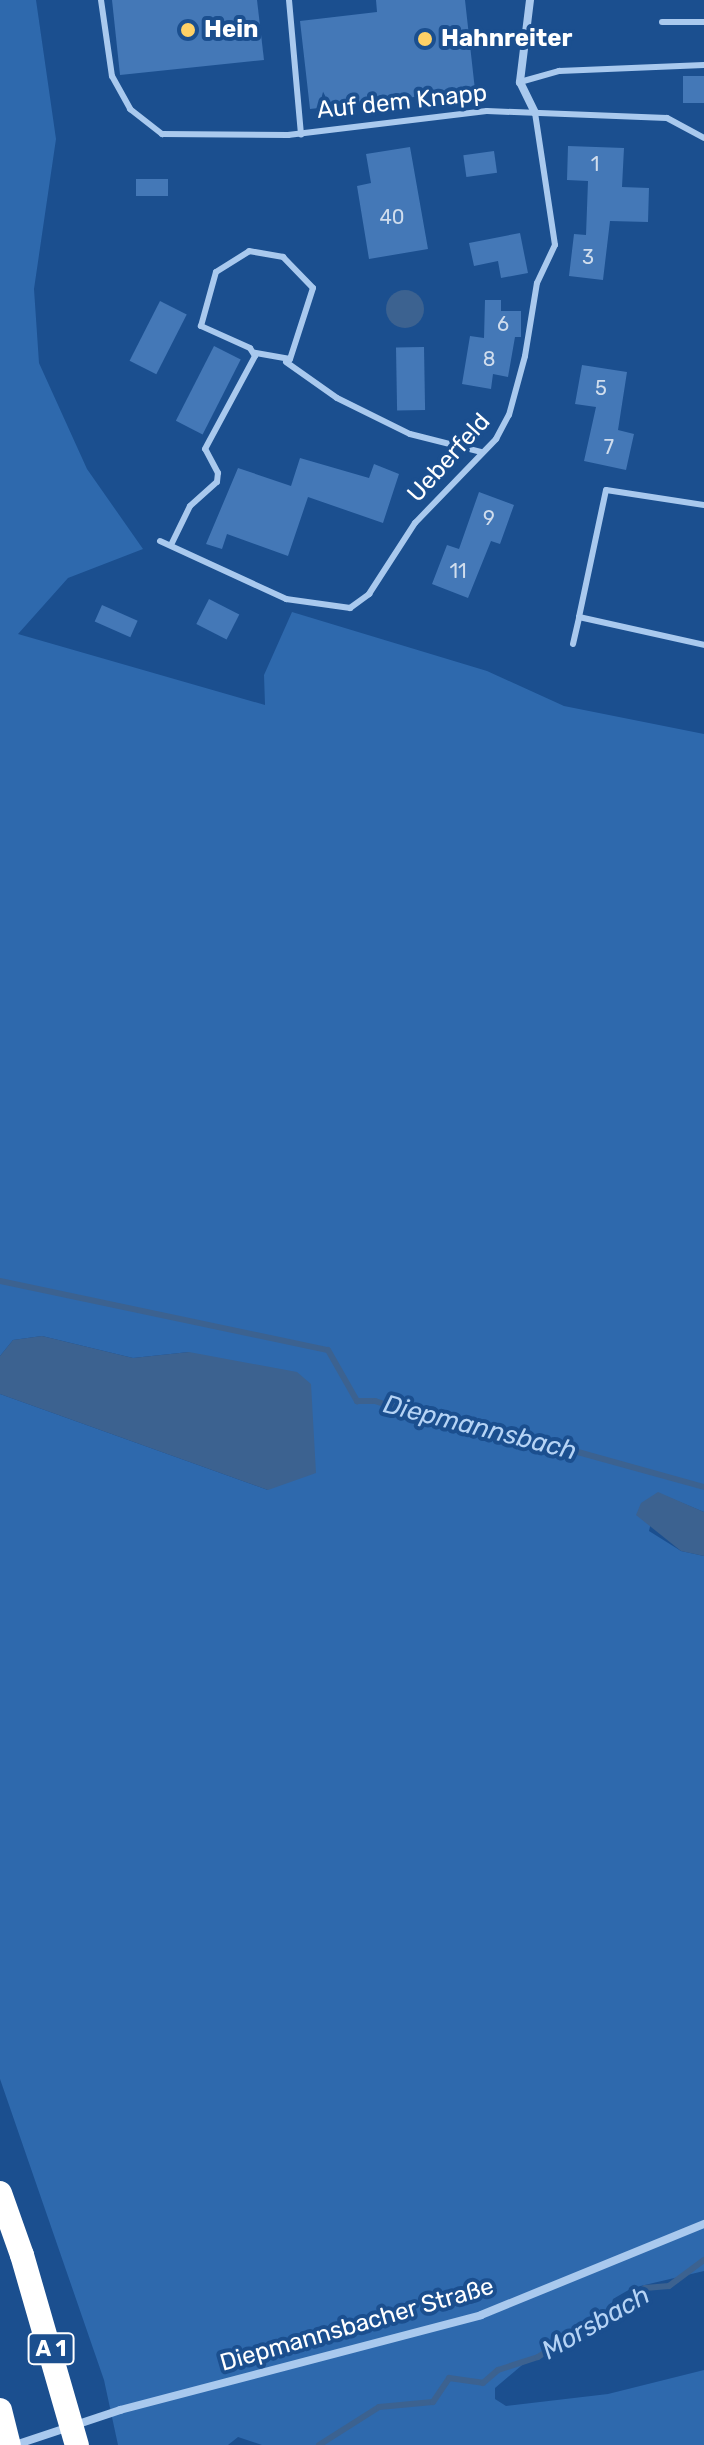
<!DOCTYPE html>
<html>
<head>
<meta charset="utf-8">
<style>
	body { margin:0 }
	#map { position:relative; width:704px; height:2445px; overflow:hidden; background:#1b4f8f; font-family:Rubik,sans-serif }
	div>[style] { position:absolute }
	.green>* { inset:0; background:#2e69ad }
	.water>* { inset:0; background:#3c6290 }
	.round { border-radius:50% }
	.stream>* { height:6px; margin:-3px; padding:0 3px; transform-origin:3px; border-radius:3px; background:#3c6290 }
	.building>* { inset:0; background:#4478b7; transform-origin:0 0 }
	.lane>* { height:6px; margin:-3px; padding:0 3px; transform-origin:3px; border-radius:3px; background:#a9c9ee }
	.street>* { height:8px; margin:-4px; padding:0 4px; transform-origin:4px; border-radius:4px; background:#a9c9ee }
	.highway>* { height:24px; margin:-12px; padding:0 12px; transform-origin:12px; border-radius:12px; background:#fff }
	.highway-bridge>* { height:24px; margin:-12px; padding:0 12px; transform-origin:12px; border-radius:12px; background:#fff }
	.dots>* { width:22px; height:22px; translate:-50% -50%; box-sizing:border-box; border:4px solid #1b4f8f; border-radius:50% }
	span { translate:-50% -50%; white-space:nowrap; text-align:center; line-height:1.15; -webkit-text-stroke:8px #1b4f8f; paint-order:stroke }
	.number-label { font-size:20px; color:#d0dded }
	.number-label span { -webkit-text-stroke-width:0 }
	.shield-label span { padding:2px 6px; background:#1b4f8f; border:2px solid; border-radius:6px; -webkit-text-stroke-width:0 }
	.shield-label { font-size:22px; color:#fff; font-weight:700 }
	.poi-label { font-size:24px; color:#fff; font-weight:700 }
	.left { translate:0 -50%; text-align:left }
	.street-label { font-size:24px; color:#fff }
	.water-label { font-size:26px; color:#b5d3f5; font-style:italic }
</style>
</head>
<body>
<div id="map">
	<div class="green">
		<div style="clip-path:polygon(0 0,36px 0,56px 139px,34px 289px,39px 363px,87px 469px,143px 549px,68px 578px,18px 634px,265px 705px,264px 675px,292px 612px,487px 671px,564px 706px,704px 734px,704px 1512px,658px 1493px,649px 1531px,681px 1551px,704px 1556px,704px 2271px,632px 2288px,613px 2299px,607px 2320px,527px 2361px,495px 2388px,495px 2399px,506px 2406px,608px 2394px,704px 2370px,704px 2445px,262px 2445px,238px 2437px,228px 2445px,118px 2445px,104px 2380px,0 2079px,0 1394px,268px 1490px,189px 1352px,133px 1358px,42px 1336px,13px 1340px,0 1356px)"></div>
	</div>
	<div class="water">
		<div class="round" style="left:386px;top:290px;width:38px;height:38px"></div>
		<div style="clip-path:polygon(42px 1336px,133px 1358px,189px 1352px,297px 1372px,311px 1384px,316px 1473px,268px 1490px,0 1394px,0 1356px,13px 1340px)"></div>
		<div style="clip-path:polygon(658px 1492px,704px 1512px,704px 1556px,681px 1551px,636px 1515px,641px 1503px)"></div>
	</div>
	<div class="stream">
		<div style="left:0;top:1281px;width:335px;rotate:11.9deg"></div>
		<div style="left:328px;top:1350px;width:59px;rotate:60.4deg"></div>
		<div style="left:357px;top:1401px;width:18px"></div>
		<div style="left:375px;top:1401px;width:67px;rotate:18.2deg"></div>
		<div style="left:439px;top:1422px;width:131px;rotate:11.9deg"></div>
		<div style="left:567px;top:1449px;width:142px;rotate:15.5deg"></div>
		<div style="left:319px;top:2445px;width:71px;rotate:-32.3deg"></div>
		<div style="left:379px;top:2407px;width:54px;rotate:-5.3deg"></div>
		<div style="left:433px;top:2402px;width:29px;rotate:-56deg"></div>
		<div style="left:449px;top:2378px;width:34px;rotate:8deg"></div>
		<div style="left:483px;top:2383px;width:20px;rotate:-41deg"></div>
		<div style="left:498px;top:2370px;width:42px;rotate:-18deg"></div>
		<div style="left:538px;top:2357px;width:127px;rotate:-32.8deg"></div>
		<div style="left:645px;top:2288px;width:24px;rotate:-5deg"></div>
		<div style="left:669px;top:2286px;width:44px;rotate:-36.6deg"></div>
	</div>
	<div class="building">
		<div style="clip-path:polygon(112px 0,257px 0,264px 60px,120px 75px)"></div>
		<div style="clip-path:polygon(376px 0,465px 0,475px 90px,310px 109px,300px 21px,377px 12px)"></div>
		<div style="left:704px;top:76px;width:27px;height:21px;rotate:90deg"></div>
		<div style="clip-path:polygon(568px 146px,624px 148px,622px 187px,649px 188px,648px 222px,610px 221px,603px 280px,569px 276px,574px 234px,586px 235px,588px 181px,567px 180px)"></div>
		<div style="clip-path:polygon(410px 147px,428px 249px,369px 259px,357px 186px,371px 183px,366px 154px)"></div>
		<div style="left:494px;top:151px;width:22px;height:31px;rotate:82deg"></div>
		<div style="left:168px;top:179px;width:17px;height:32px;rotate:90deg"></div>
		<div style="clip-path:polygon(520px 233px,528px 273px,501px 278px,498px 261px,474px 266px,469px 243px)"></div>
		<div style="clip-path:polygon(485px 300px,501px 300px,501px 311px,521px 311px,521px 337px,515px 337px,508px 377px,493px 374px,491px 389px,462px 384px,470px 336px,484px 338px)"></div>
		<div style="left:160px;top:301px;width:30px;height:67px;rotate:27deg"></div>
		<div style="left:214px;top:346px;width:30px;height:84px;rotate:27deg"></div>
		<div style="left:424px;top:347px;width:63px;height:28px;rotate:89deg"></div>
		<div style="clip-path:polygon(582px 365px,627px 372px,618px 430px,634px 434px,626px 470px,584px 461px,596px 407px,575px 404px)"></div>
		<div style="clip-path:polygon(300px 458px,369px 478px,374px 464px,399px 474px,383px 523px,308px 497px,288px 556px,227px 534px,222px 549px,206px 544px,238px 468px,291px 486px)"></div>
		<div style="clip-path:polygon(479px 492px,514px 505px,500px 544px,491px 541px,468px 598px,432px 584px,447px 545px,459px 549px)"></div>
		<div style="left:209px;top:599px;width:34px;height:28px;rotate:27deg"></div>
		<div style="left:102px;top:605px;width:39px;height:18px;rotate:24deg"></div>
	</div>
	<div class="lane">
		<div style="left:101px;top:0;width:77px;rotate:81.8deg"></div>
		<div style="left:112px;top:76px;width:38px;rotate:61deg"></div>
		<div style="left:130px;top:109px;width:41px;rotate:38deg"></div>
		<div style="left:162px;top:134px;width:126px;rotate:0.5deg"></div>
		<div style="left:288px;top:135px;width:200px;rotate:-6.9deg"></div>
		<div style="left:487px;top:111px;width:180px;rotate:2.2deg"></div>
		<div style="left:667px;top:118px;width:42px;rotate:28.4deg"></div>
		<div style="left:289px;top:0;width:135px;rotate:84.9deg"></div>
		<div style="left:662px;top:22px;width:42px"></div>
		<div style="left:520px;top:82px;width:41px;rotate:-15.8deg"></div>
		<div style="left:559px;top:71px;width:145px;rotate:-2.4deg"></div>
		<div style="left:286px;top:362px;width:62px;rotate:35.2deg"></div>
		<div style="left:337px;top:398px;width:81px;rotate:26.3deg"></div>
		<div style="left:410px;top:434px;width:73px;rotate:14.2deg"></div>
		<div style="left:704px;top:505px;width:99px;rotate:-171.3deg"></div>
		<div style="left:606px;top:490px;width:130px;rotate:102deg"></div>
		<div style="left:579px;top:617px;width:128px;rotate:12.6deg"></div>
		<div style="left:160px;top:541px;width:139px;rotate:24.7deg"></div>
		<div style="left:286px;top:599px;width:65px;rotate:8deg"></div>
		<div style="left:350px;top:608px;width:24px;rotate:-36deg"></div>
		<div style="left:369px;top:594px;width:85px;rotate:-57.1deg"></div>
		<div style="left:415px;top:523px;width:117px;rotate:-46deg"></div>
		<div style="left:496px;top:439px;width:27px;rotate:-62deg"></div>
		<div style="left:509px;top:415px;width:61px;rotate:-74.8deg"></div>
		<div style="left:525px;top:356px;width:74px;rotate:-80.7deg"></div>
		<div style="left:537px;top:283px;width:42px;rotate:-64.7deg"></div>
		<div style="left:555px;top:245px;width:134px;rotate:-98.6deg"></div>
		<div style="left:171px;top:545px;width:43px;rotate:-64deg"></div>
		<div style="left:190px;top:506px;width:36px;rotate:-42deg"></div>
		<div style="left:217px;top:482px;width:9px;rotate:-84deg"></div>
		<div style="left:218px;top:473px;width:27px;rotate:-118deg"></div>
		<div style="left:205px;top:449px;width:106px;rotate:-61.7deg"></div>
		<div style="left:255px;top:356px;width:9px;rotate:-122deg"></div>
		<div style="left:250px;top:348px;width:54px;rotate:-155.8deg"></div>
		<div style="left:201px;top:326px;width:56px;rotate:-74.5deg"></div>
		<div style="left:216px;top:272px;width:39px;rotate:-32deg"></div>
		<div style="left:249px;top:251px;width:35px;rotate:10deg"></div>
		<div style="left:283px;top:257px;width:43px;rotate:45.9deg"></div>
		<div style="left:313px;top:288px;width:75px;rotate:107.9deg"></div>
		<div style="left:290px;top:359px;width:36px;rotate:-170deg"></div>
		<div style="left:573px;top:644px;width:28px;rotate:-77deg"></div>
	</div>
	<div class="street">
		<div style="left:530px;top:0;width:83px;rotate:97deg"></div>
		<div style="left:520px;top:82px;width:34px;rotate:64deg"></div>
		<div style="left:15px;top:2445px;width:111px;rotate:-18.4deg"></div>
		<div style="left:120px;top:2410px;width:373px;rotate:-14.7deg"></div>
		<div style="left:481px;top:2315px;width:241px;rotate:-22.2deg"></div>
	</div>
	<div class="highway">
		<div style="left:0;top:2193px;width:66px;rotate:70.5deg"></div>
		<div style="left:0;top:2410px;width:36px;rotate:76deg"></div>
	</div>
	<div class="highway-bridge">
		<div style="left:22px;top:2255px;width:198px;rotate:73.9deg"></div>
	</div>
	<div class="dots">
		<div style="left:188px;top:30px;background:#ffd166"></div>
		<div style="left:425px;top:39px;background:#ffd166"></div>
	</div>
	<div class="number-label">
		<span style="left:595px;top:164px">1</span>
		<span style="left:392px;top:217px">40</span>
		<span style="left:588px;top:257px">3</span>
		<span style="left:503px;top:324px">6</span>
		<span style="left:489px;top:359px">8</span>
		<span style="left:601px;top:388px">5</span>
		<span style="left:609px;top:447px">7</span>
		<span style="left:489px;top:518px">9</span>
		<span style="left:458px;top:571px">11</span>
	</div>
	<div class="shield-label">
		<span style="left:51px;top:2349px">A 1</span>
	</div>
	<div class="poi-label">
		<span class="left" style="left:204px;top:30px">Hein</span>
		<span class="left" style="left:441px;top:39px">Hahnreiter</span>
	</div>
	<div class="street-label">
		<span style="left:402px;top:102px;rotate:-6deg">Auf dem Knapp</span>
		<span style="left:449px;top:458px;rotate:-48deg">Ueberfeld</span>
		<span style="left:357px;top:2325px;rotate:-16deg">Diepmannsbacher Straße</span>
	</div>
	<div class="water-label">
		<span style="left:480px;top:1428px;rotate:14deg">Diepmannsbach</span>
		<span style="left:596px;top:2323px;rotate:-30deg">Morsbach</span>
	</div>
</div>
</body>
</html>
